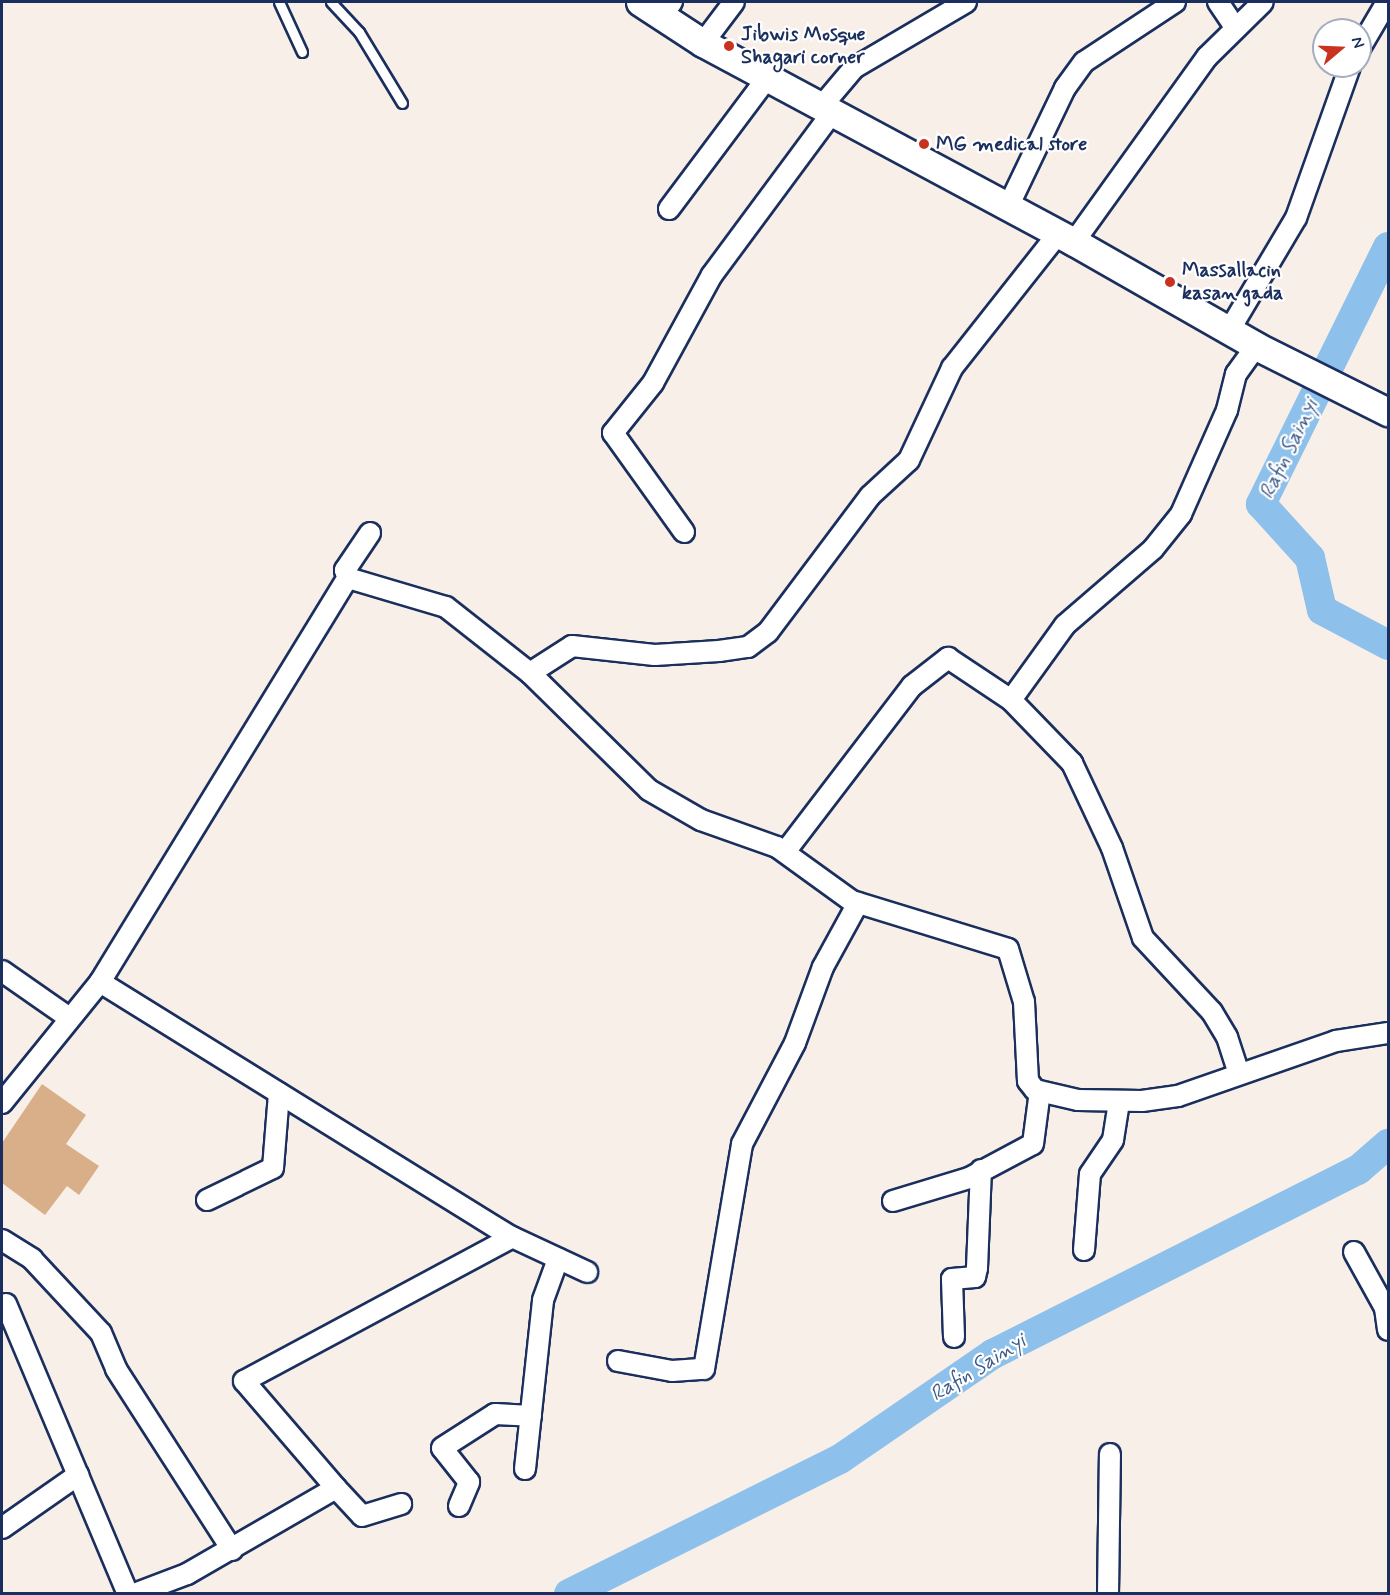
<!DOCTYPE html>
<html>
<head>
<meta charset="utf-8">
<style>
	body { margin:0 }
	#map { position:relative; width:1390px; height:1595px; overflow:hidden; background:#f7efe8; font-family:Mynerve,sans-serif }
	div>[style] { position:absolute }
	.river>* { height:30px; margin:-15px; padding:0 15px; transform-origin:15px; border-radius:15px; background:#8dc0ea }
	.building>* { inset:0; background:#d9af8a }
	.roads { filter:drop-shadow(2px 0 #1b2f5e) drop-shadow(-2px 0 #1b2f5e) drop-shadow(0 2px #1b2f5e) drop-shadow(0 -2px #1b2f5e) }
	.lane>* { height:9px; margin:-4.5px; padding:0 4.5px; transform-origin:4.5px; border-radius:4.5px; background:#fff }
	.street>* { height:20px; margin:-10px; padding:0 10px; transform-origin:10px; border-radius:10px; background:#fff }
	.secondary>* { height:27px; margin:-13.5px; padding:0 13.5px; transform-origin:13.5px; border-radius:13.5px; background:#fff }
	.dots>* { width:16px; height:16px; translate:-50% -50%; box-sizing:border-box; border:3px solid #fff; border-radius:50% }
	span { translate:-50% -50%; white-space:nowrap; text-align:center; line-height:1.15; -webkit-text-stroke:4.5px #fff; paint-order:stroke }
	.poi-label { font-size:20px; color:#1b2f5e; font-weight:700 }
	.left { translate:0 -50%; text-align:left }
	.water-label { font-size:21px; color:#3d5a88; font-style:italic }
	.frame { position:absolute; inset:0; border:3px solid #1b2f5e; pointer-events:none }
	.north { position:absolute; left:1312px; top:18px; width:60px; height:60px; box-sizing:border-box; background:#fff; border:2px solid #a4acbf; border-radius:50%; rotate:71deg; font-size:16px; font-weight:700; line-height:24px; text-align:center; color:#1b2f5e }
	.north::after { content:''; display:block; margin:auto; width:21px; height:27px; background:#c8321e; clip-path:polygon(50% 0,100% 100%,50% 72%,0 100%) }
</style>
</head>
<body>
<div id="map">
	<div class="river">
		<div style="left:1388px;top:247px;width:287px;rotate:116.3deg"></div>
		<div style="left:1261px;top:504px;width:73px;rotate:47.8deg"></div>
		<div style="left:1310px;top:558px;width:53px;rotate:77deg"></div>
		<div style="left:1322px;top:610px;width:75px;rotate:27.9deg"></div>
		<div style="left:569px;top:1594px;width:303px;rotate:-26.5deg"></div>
		<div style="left:840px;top:1459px;width:186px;rotate:-34.5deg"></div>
		<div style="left:993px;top:1354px;width:409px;rotate:-26.8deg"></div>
		<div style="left:1358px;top:1170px;width:40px;rotate:-41deg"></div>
	</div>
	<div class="building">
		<div style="clip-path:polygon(42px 1084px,86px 1115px,66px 1144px,99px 1166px,79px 1195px,67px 1186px,45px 1215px,2px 1183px,2px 1143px)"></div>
	</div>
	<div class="roads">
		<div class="lane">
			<div style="left:279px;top:2px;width:55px;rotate:65.3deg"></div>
			<div style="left:331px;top:2px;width:41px;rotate:47deg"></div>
			<div style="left:359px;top:32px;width:83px;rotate:58.8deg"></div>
		</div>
		<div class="street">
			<div style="left:1218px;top:2px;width:32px;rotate:56deg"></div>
			<div style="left:661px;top:16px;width:18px;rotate:-52deg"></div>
			<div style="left:703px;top:43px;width:51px;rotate:-52.9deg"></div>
			<div style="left:1360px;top:48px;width:53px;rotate:-59.6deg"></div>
			<div style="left:821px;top:107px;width:51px;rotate:-49.8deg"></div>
			<div style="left:854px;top:68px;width:130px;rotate:-30.5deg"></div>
			<div style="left:1008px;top:207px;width:132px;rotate:-64.4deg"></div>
			<div style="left:1065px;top:88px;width:32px;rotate:-54deg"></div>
			<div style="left:1084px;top:62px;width:109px;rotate:-33.4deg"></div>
			<div style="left:669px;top:209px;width:164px;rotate:-53.2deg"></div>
			<div style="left:1074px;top:242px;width:228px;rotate:-54.3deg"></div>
			<div style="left:1207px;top:57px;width:78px;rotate:-44.5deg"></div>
			<div style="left:1230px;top:329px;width:129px;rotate:-59.3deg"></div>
			<div style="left:1296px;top:218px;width:161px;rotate:-70.4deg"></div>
			<div style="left:684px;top:532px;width:122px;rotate:-125.6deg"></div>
			<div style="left:613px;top:433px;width:64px;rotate:-51.3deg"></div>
			<div style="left:653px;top:383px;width:123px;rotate:-61.4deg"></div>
			<div style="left:712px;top:275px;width:202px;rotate:-53.5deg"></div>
			<div style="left:370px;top:533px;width:45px;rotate:124deg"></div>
			<div style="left:345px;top:570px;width:9px;rotate:69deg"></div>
			<div style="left:348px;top:578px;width:102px;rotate:16.5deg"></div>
			<div style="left:446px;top:607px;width:107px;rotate:38.2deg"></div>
			<div style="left:530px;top:673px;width:167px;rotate:44.5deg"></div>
			<div style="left:649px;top:790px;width:60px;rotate:30deg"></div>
			<div style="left:701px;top:820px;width:81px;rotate:19.6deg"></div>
			<div style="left:777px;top:847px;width:92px;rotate:35.8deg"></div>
			<div style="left:852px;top:901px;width:163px;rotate:17.1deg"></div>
			<div style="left:1008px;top:949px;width:55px;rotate:73.2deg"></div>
			<div style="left:1024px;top:1002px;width:79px;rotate:87.1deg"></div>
			<div style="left:1028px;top:1081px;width:11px;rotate:52deg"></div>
			<div style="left:1035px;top:1090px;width:44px;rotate:13.1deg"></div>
			<div style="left:1078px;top:1100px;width:64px;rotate:0.9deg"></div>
			<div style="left:1142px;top:1101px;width:36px;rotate:-8deg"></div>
			<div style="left:1178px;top:1096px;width:167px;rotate:-19.2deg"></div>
			<div style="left:1336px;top:1041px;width:53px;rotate:-8.7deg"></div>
			<div style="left:530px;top:673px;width:50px;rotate:-32.7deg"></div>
			<div style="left:572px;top:646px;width:83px;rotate:6.2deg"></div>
			<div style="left:655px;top:655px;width:64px;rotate:-3.6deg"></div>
			<div style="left:719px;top:651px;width:29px;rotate:-8deg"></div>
			<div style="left:748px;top:647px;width:25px;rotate:-37deg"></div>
			<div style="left:768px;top:632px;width:170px;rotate:-53.1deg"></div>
			<div style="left:870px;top:496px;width:53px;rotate:-42.7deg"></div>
			<div style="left:909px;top:460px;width:102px;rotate:-64.9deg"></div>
			<div style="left:952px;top:368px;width:171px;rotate:-51.7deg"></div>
			<div style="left:1011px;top:700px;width:92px;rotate:-54.2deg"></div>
			<div style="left:1065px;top:625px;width:116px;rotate:-40.8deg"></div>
			<div style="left:1153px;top:549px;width:45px;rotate:-51.3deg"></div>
			<div style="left:1181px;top:514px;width:114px;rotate:-66.1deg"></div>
			<div style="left:1227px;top:410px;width:37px;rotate:-76deg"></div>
			<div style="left:1236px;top:374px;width:34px;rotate:-54deg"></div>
			<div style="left:785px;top:852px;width:209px;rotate:-52.6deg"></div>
			<div style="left:912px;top:686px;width:46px;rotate:-37.9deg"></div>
			<div style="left:948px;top:658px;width:76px;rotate:33.7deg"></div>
			<div style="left:1011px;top:700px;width:88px;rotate:45.9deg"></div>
			<div style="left:1072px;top:763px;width:94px;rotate:64.8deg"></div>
			<div style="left:1112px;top:848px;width:95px;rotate:71deg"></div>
			<div style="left:1143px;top:938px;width:101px;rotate:47deg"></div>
			<div style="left:1212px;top:1012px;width:29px;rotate:59deg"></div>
			<div style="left:1227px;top:1037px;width:38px;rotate:72deg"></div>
			<div style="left:2px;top:971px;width:80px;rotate:34.9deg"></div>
			<div style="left:100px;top:982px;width:485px;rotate:31.8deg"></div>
			<div style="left:512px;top:1237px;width:83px;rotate:25deg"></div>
			<div style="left:2px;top:1103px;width:156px;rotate:-51deg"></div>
			<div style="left:100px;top:982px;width:474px;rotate:-58.5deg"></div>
			<div style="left:207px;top:1200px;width:73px;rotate:-25.9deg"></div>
			<div style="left:273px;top:1168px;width:75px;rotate:-85.4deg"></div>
			<div style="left:893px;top:1201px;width:79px;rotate:-16.8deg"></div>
			<div style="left:969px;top:1178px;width:72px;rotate:-28deg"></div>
			<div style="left:1033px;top:1144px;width:53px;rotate:-82.5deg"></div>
			<div style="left:2px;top:1240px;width:36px;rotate:32deg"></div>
			<div style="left:32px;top:1259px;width:101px;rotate:47deg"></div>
			<div style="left:101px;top:1333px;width:39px;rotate:67deg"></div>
			<div style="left:116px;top:1369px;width:215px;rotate:57.3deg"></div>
			<div style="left:1084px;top:1250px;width:76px;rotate:-85.5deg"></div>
			<div style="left:1090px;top:1174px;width:41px;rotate:-55.9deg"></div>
			<div style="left:1113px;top:1140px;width:39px;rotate:-81deg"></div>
			<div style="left:1354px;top:1252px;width:64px;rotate:61deg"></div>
			<div style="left:1385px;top:1308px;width:22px;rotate:82deg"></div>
			<div style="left:6px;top:1304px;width:315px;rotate:67.2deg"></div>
			<div style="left:954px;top:1337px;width:58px;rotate:-92deg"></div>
			<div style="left:952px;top:1279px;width:23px;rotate:-5deg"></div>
			<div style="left:975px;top:1277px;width:9px;rotate:-77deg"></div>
			<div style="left:977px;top:1268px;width:98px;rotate:-87.7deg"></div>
			<div style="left:618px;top:1361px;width:55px;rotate:10.5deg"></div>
			<div style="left:672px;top:1371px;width:32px;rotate:-4deg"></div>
			<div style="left:704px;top:1369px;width:228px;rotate:-80.4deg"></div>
			<div style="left:742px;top:1144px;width:114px;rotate:-62.3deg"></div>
			<div style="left:795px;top:1043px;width:81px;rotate:-69.8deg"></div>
			<div style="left:823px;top:967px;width:73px;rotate:-61.3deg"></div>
			<div style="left:525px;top:1469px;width:170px;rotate:-83.9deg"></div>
			<div style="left:543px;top:1300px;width:44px;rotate:-69.9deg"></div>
			<div style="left:336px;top:1488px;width:38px;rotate:47deg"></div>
			<div style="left:362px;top:1516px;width:41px;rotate:-17.1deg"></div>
			<div style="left:459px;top:1506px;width:26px;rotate:-67deg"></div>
			<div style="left:469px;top:1482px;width:43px;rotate:-128.5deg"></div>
			<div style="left:442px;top:1448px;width:63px;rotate:-32.7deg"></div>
			<div style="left:495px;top:1414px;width:36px;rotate:3deg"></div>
			<div style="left:2px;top:1528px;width:93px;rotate:-34.9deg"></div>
			<div style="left:134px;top:1594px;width:57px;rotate:-20.7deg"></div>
			<div style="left:187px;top:1574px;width:172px;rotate:-30deg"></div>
			<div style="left:336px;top:1488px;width:141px;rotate:-130.7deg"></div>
			<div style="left:244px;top:1381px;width:304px;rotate:-28.2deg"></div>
			<div style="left:1108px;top:1594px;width:140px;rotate:-89.2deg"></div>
		</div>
		<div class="secondary">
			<div style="left:640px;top:2px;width:75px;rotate:33.1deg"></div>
			<div style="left:703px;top:43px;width:421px;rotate:28.2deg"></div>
			<div style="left:1074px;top:242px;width:210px;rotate:29.7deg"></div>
			<div style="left:1256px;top:346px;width:148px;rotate:26.6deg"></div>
		</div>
	</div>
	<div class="dots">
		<div style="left:729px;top:46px;background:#c8321e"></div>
		<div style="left:924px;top:144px;background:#c8321e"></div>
		<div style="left:1170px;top:282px;background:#c8321e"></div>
	</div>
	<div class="poi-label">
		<span class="left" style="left:741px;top:46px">Jibwis Mosque<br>Shagari corner</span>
		<span class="left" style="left:936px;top:144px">MG medical store</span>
		<span class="left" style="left:1182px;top:282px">Massallacin<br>kasan gada</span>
	</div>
	<div class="water-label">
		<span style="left:1289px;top:449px;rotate:-64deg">Rafin Sainyi</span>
		<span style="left:978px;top:1368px;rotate:-32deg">Rafin Sainyi</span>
	</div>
	<div class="frame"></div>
	<div class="north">N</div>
</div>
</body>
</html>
